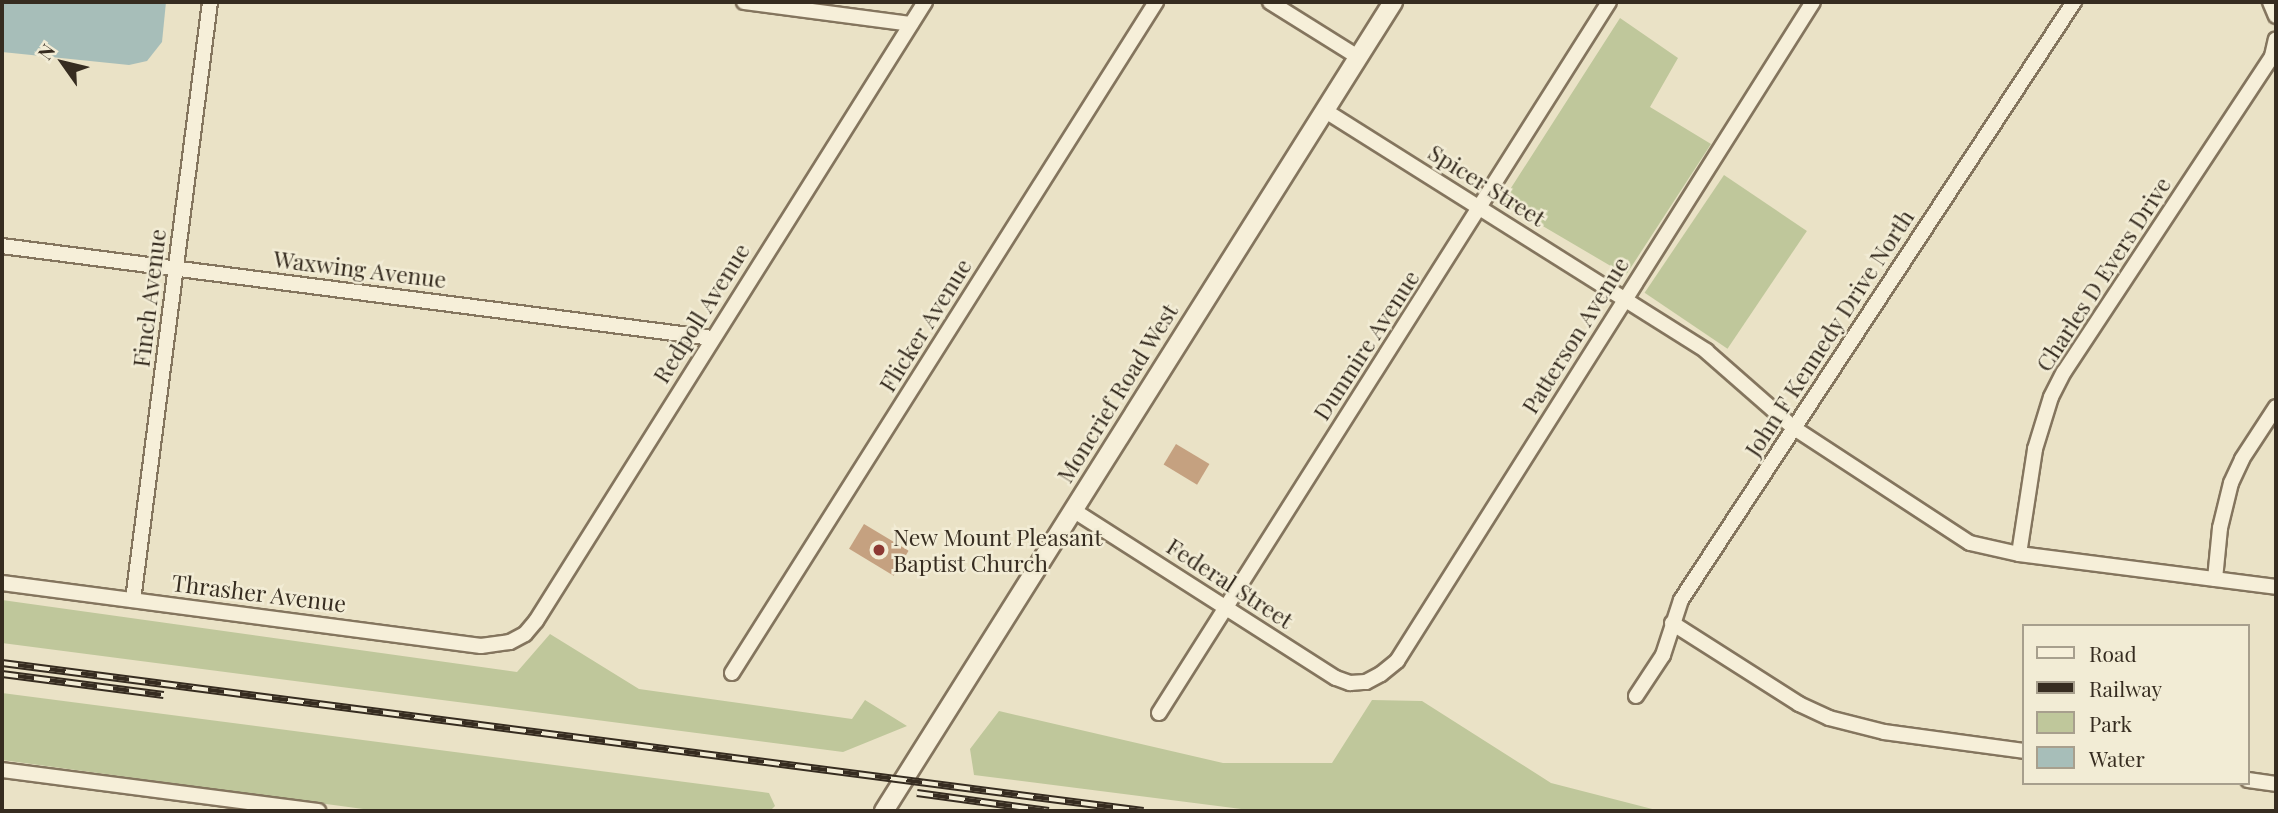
<!DOCTYPE html>
<html>
<head>
<meta charset="utf-8">
<style>
	body { margin:0 }
	#map { position:relative; width:2278px; height:813px; overflow:hidden; background:#eae2c6; font-family:"Playfair Display",serif }
	div>[style] { position:absolute }
	.green>* { inset:0; background:#bfc79b; transform-origin:0 0 }
	.water>* { inset:0; background:#a7beb9 }
	.building>* { inset:0; background:#c5a180; transform-origin:0 0 }
	.roads { filter:drop-shadow(2px 0 #84755e) drop-shadow(-2px 0 #84755e) drop-shadow(0 2px #84755e) drop-shadow(0 -2px #84755e) }
	.minor>* { height:14px; margin:-7px; padding:0 7px; transform-origin:7px; border-radius:7px; background:#f6efd9 }
	.tertiary>* { height:18px; margin:-9px; padding:0 9px; transform-origin:9px; border-radius:9px; background:#f6efd9 }
	.rail>* { height:8px; margin-top:-4px; transform-origin:0; background:repeating-linear-gradient(90deg,#f2ecd5 0 16px,#362c20 0 32px); box-sizing:border-box; border-block:2px solid #362c20 }
	.dots>* { width:19px; height:19px; translate:-50% -50%; box-sizing:border-box; border:4px solid #f2ecd5; border-radius:50% }
	span { translate:-50% -50%; white-space:nowrap; text-align:center; line-height:1.15; -webkit-text-stroke:5px #f2ecd5; paint-order:stroke }
	.street-label { font-size:23px; color:#362c20 }
	.poi-label { font-size:23px; color:#362c20 }
	.left { translate:0 -50%; text-align:left }
	.frame { position:absolute; inset:0; border:4px solid #362c20; pointer-events:none }
	.legend { position:absolute; left:2022px; top:624px; width:228px; height:161px; box-sizing:border-box; background:#f2ecd5; border:2px solid #a79f8d; margin:0; padding:9px 12px; list-style:none; font-size:21px; color:#362c20 }
	.legend li { display:flex; align-items:center; gap:14px; height:35px }
	.legend b { width:35px; border:2px solid #a79f8d }
	.north { position:absolute; left:28px; top:28px; width:70px; height:70px; -webkit-text-stroke:5px #f2ecd5; paint-order:stroke; rotate:304deg; font-size:19px; font-weight:700; line-height:28px; text-align:center; color:#362c20 }
	.north::after { content:''; display:block; margin:auto; width:24px; height:32px; background:#362c20; clip-path:polygon(50% 0,100% 100%,50% 72%,0 100%) }
</style>
</head>
<body>
<div id="map">
	<div class="green">
		<div style="clip-path:polygon(1620px 18px,1678px 58px,1650px 107px,1711px 144px,1626px 275px,1502px 202px)"></div>
		<div style="left:1724px;top:175px;width:100px;height:142px;rotate:34deg"></div>
		<div style="clip-path:polygon(2px 600px,517px 672px,550px 634px,639px 689px,852px 719px,865px 700px,907px 726px,843px 752px,2px 643px)"></div>
		<div style="clip-path:polygon(2px 693px,769px 793px,775px 806px,770px 811px,378px 811px,2px 760px)"></div>
		<div style="clip-path:polygon(1372px 700px,1422px 701px,1551px 783px,1660px 811px,1257px 811px,974px 775px,970px 749px,999px 711px,1223px 763px,1332px 763px)"></div>
	</div>
	<div class="water">
		<div style="clip-path:polygon(2px 2px,166px 2px,162px 42px,147px 61px,129px 65px,2px 52px)"></div>
	</div>
	<div class="building">
		<div style="left:1176px;top:444px;width:39px;height:24px;rotate:31deg"></div>
		<div style="left:864px;top:524px;width:52px;height:29px;rotate:31deg"></div>
	</div>
	<div class="roads">
		<div class="minor">
			<div style="left:744px;top:2px;width:168px;rotate:7.5deg"></div>
			<div style="left:1270px;top:2px;width:104px;rotate:32deg"></div>
			<div style="left:2270px;top:2px;width:15px;rotate:67deg"></div>
			<div style="left:1324px;top:110px;width:452px;rotate:32.2deg"></div>
			<div style="left:1706px;top:351px;width:117px;rotate:41.2deg"></div>
			<div style="left:1794px;top:428px;width:210px;rotate:33.2deg"></div>
			<div style="left:1970px;top:543px;width:50px;rotate:12.7deg"></div>
			<div style="left:2019px;top:554px;width:259px;rotate:7.3deg"></div>
			<div style="left:2px;top:246px;width:716px;rotate:7.38deg"></div>
			<div style="left:1073px;top:510px;width:312px;rotate:32.6deg"></div>
			<div style="left:1336px;top:678px;width:15px;rotate:20deg"></div>
			<div style="left:1350px;top:683px;width:16px;rotate:-4deg"></div>
			<div style="left:1366px;top:682px;width:17px;rotate:-28deg"></div>
			<div style="left:1381px;top:674px;width:21px;rotate:-39deg"></div>
			<div style="left:1397px;top:661px;width:779px;rotate:-57.74deg"></div>
			<div style="left:2019px;top:554px;width:106px;rotate:-81.3deg"></div>
			<div style="left:2035px;top:449px;width:54px;rotate:-72.9deg"></div>
			<div style="left:2051px;top:397px;width:28px;rotate:-63deg"></div>
			<div style="left:2064px;top:372px;width:378px;rotate:-56.6deg"></div>
			<div style="left:2272px;top:56px;width:17px;rotate:-77deg"></div>
			<div style="left:2215px;top:579px;width:51px;rotate:-84.4deg"></div>
			<div style="left:2220px;top:528px;width:46px;rotate:-76.3deg"></div>
			<div style="left:2231px;top:483px;width:26px;rotate:-65deg"></div>
			<div style="left:2242px;top:459px;width:62px;rotate:-56.8deg"></div>
			<div style="left:2px;top:583px;width:483px;rotate:7.5deg"></div>
			<div style="left:481px;top:646px;width:29px;rotate:-8deg"></div>
			<div style="left:510px;top:642px;width:17px;rotate:-28deg"></div>
			<div style="left:525px;top:634px;width:17px;rotate:-50deg"></div>
			<div style="left:536px;top:621px;width:731px;rotate:-57.85deg"></div>
			<div style="left:133px;top:600px;width:603px;rotate:-82.66deg"></div>
			<div style="left:1672px;top:623px;width:151px;rotate:32.5deg"></div>
			<div style="left:1799px;top:704px;width:33px;rotate:25deg"></div>
			<div style="left:1829px;top:718px;width:57px;rotate:14.3deg"></div>
			<div style="left:1884px;top:732px;width:141px;rotate:7.7deg"></div>
			<div style="left:732px;top:673px;width:794px;rotate:-57.71deg"></div>
			<div style="left:1636px;top:696px;width:49px;rotate:-56.6deg"></div>
			<div style="left:1663px;top:655px;width:58px;rotate:-71.9deg"></div>
			<div style="left:1681px;top:600px;width:716px;rotate:-56.69deg"></div>
			<div style="left:1159px;top:713px;width:841px;rotate:-57.67deg"></div>
			<div style="left:2px;top:770px;width:319px;rotate:7.4deg"></div>
			<div style="left:2248px;top:780px;width:28px;rotate:8deg"></div>
		</div>
		<div class="tertiary">
			<div style="left:884px;top:811px;width:956px;rotate:-57.82deg"></div>
		</div>
	</div>
	<div class="rail">
		<div style="left:2px;top:663px;width:1151px;rotate:7.39deg"></div>
		<div style="left:2px;top:674px;width:163px;rotate:7.4deg"></div>
		<div style="left:917px;top:793px;width:133px;rotate:7.8deg"></div>
	</div>
	<div class="dots">
		<div style="left:879px;top:550px;background:#8d3933"></div>
	</div>
	<div class="street-label">
		<span style="left:1487px;top:185px;rotate:32deg">Spicer Street</span>
		<span style="left:360px;top:269px;rotate:7deg">Waxwing Avenue</span>
		<span style="left:2103px;top:274px;rotate:-57deg">Charles D Evers Drive</span>
		<span style="left:149px;top:298px;rotate:-83deg">Finch Avenue</span>
		<span style="left:701px;top:313px;rotate:-58deg">Redpoll Avenue</span>
		<span style="left:925px;top:325px;rotate:-58deg">Flicker Avenue</span>
		<span style="left:1829px;top:333px;rotate:-57deg">John F Kennedy Drive North</span>
		<span style="left:1575px;top:335px;rotate:-58deg">Patterson Avenue</span>
		<span style="left:1366px;top:345px;rotate:-57deg">Dunmire Avenue</span>
		<span style="left:1117px;top:393px;rotate:-58deg">Moncrief Road West</span>
		<span style="left:1230px;top:583px;rotate:33deg">Federal Street</span>
		<span style="left:259px;top:593px;rotate:7deg">Thrasher Avenue</span>
	</div>
	<div class="poi-label">
		<span class="left" style="left:893px;top:550px">New Mount Pleasant<br>Baptist Church</span>
	</div>
	<div class="frame"></div>
	<ul class="legend">
	<li><b style="height:9px;background:#f6efd9"></b>Road</li>
	<li><b style="height:9px;background:#362c20"></b>Railway</li>
	<li><b style="height:19px;background:#bfc79b"></b>Park</li>
	<li><b style="height:19px;background:#a7beb9"></b>Water</li>
	</ul>
	<div class="north">N</div>
</div>
</body>
</html>
